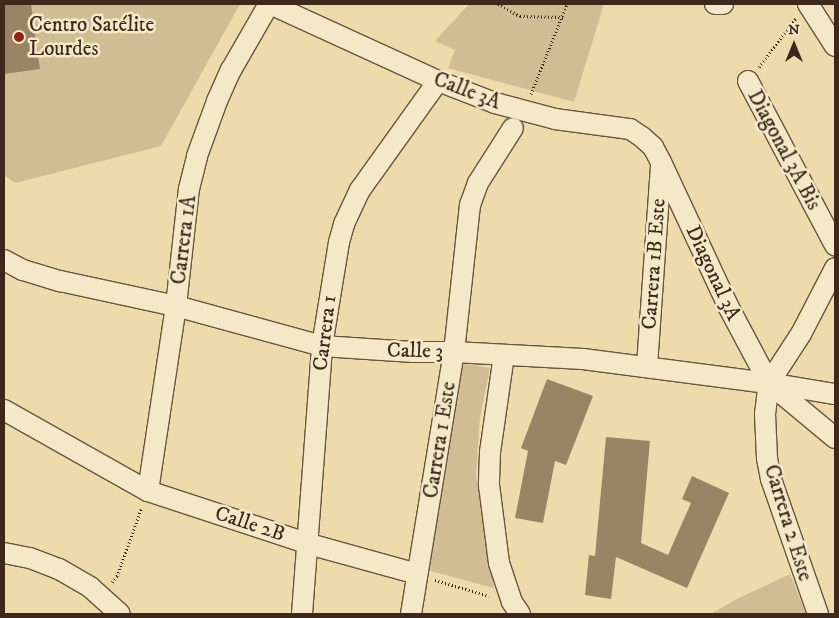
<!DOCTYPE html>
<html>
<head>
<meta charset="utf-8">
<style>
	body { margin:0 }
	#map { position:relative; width:839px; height:618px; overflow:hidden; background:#eedbab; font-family:"IM FELL DW Pica",serif }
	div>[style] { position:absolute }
	.green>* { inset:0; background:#d0bd93 }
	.building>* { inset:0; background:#998566 }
	.path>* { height:3px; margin-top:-1.5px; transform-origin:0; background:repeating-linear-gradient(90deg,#3d281b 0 1px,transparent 0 3.5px) }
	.roads { filter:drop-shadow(1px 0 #69553f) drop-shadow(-1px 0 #69553f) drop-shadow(0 1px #69553f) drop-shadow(0 -1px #69553f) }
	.minor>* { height:20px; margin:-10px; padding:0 10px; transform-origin:10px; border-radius:10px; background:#f4e8c8 }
	.dots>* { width:14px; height:14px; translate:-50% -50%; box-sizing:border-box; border:2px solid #f4e8c8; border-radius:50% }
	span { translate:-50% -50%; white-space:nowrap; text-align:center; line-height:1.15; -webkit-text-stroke:5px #f4e8c8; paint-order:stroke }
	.poi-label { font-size:21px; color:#3d281b }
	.left { translate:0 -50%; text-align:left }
	.street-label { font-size:21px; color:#3d281b }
	.frame { position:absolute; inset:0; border:5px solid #3d281b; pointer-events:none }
	.north { position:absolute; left:769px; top:20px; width:50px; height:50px; -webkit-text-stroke:4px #f4e8c8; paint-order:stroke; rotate:0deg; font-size:14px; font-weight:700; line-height:20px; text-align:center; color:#3d281b }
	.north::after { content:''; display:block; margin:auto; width:18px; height:22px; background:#3d281b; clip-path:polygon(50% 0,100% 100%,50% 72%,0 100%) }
</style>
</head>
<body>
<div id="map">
	<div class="green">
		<div style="clip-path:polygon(4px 4px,240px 4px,161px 146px,15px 183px,4px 175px)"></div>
		<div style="clip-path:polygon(469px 4px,604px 4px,574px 102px,448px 68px,455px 50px,435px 41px)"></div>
		<div style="clip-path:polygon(460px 363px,490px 368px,480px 417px,476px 475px,494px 588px,427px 570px)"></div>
		<div style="clip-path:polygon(790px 574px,806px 614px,710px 614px,737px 599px)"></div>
	</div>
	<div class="building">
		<div style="clip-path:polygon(4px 4px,31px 4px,40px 69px,4px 74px)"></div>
		<div style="clip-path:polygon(547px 379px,593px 396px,566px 465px,555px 461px,543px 523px,515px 518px,528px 451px,521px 448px)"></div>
		<div style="clip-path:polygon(606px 437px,650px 441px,641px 543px,668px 555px,691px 503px,682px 499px,692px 476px,729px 493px,687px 588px,616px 557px,611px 599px,585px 595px,589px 555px,595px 556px)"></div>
	</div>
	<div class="path">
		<div style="left:498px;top:4px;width:25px;rotate:29deg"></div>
		<div style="left:520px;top:16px;width:43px;rotate:1.3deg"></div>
		<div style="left:759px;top:67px;width:61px;rotate:-52.9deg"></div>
		<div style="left:531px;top:94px;width:97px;rotate:-68.2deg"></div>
		<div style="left:435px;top:580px;width:56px;rotate:16.5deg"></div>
		<div style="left:112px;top:582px;width:8px;rotate:-50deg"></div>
		<div style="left:117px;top:576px;width:73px;rotate:-70.1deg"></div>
	</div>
	<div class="roads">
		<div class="minor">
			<div style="left:270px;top:4px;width:185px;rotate:24.6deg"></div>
			<div style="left:438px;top:81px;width:61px;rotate:21.1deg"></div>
			<div style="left:495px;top:103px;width:62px;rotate:14.9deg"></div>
			<div style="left:555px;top:119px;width:76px;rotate:7.6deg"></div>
			<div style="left:630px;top:129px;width:14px;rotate:34deg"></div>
			<div style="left:642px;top:137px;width:15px;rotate:42deg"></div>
			<div style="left:653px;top:147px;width:17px;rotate:62deg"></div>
			<div style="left:661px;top:162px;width:159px;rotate:65deg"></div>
			<div style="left:728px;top:306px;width:87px;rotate:62deg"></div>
			<div style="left:769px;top:383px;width:86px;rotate:39.8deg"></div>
			<div style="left:715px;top:4px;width:8px"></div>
			<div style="left:808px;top:4px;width:50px;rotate:57.3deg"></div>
			<div style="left:748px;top:81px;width:186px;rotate:62.1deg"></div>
			<div style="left:4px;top:260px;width:21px;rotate:28deg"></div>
			<div style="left:23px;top:270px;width:39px;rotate:17deg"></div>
			<div style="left:60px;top:281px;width:119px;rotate:12.2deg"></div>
			<div style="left:176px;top:306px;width:151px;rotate:15.3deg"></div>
			<div style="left:322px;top:346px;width:91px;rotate:3.8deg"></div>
			<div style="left:413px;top:352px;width:41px"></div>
			<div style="left:454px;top:352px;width:129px;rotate:3.1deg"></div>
			<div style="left:583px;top:359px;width:188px;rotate:7.4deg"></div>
			<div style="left:769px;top:383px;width:67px;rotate:9.5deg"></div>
			<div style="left:504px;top:355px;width:98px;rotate:98.2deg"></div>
			<div style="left:490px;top:452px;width:33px;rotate:92deg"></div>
			<div style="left:489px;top:485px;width:79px;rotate:82.7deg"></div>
			<div style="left:499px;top:563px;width:41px;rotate:71.6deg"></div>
			<div style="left:512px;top:602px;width:14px;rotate:56deg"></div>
			<div style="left:647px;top:366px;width:202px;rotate:-86deg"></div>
			<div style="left:4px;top:410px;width:165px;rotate:29.4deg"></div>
			<div style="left:148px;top:491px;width:169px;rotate:18.2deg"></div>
			<div style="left:309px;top:544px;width:112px;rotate:15.5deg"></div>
			<div style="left:148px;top:491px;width:187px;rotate:-81.4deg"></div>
			<div style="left:176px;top:306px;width:118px;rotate:-83.7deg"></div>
			<div style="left:189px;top:189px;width:34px;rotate:-76deg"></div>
			<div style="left:197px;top:156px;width:59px;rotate:-70deg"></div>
			<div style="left:217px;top:101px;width:34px;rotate:-66deg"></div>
			<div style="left:231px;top:70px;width:76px;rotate:-60.1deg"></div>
			<div style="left:4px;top:553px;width:26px;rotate:11deg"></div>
			<div style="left:30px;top:558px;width:31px;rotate:21deg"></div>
			<div style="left:59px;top:569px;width:36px;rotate:30deg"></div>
			<div style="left:90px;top:587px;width:40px;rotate:42deg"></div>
			<div style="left:302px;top:614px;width:269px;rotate:-85.7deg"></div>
			<div style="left:322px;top:346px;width:105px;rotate:-80.7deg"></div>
			<div style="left:339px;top:242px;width:19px;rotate:-74deg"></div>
			<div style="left:344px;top:224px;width:38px;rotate:-65deg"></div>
			<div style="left:360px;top:190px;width:134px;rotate:-54.4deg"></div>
			<div style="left:411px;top:614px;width:266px;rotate:-80.7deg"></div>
			<div style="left:454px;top:352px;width:148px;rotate:-83.8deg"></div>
			<div style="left:470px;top:205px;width:23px;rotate:-70deg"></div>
			<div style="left:478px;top:183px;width:65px;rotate:-57.5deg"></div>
			<div style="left:818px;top:614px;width:143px;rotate:-109.2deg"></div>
			<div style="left:771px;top:479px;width:21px;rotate:-101deg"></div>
			<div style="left:767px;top:458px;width:44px;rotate:-92.6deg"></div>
			<div style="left:765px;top:414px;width:31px;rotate:-83deg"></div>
			<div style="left:769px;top:383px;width:59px;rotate:-56.9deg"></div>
			<div style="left:801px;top:334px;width:74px;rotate:-62.7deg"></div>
		</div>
	</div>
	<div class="dots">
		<div style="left:19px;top:37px;background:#8f2418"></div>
	</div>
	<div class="poi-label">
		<span class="left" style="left:29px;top:37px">Centro Satélite<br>Lourdes</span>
	</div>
	<div class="street-label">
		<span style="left:467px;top:91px;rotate:21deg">Calle 3A</span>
		<span style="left:784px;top:150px;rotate:62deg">Diagonal 3A Bis</span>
		<span style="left:184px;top:240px;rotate:-83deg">Carrera 1A</span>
		<span style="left:654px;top:264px;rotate:-86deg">Carrera 1B Este</span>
		<span style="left:713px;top:273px;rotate:65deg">Diagonal 3A</span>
		<span style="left:325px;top:333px;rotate:-83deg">Carrera 1</span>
		<span style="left:415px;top:351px;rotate:1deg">Calle 3</span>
		<span style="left:440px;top:440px;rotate:-81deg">Carrera 1 Este</span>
		<span style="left:788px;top:523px;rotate:73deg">Carrera 2 Este</span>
		<span style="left:250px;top:524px;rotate:18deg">Calle 2B</span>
	</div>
	<div class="frame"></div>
	<div class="north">N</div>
</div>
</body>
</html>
